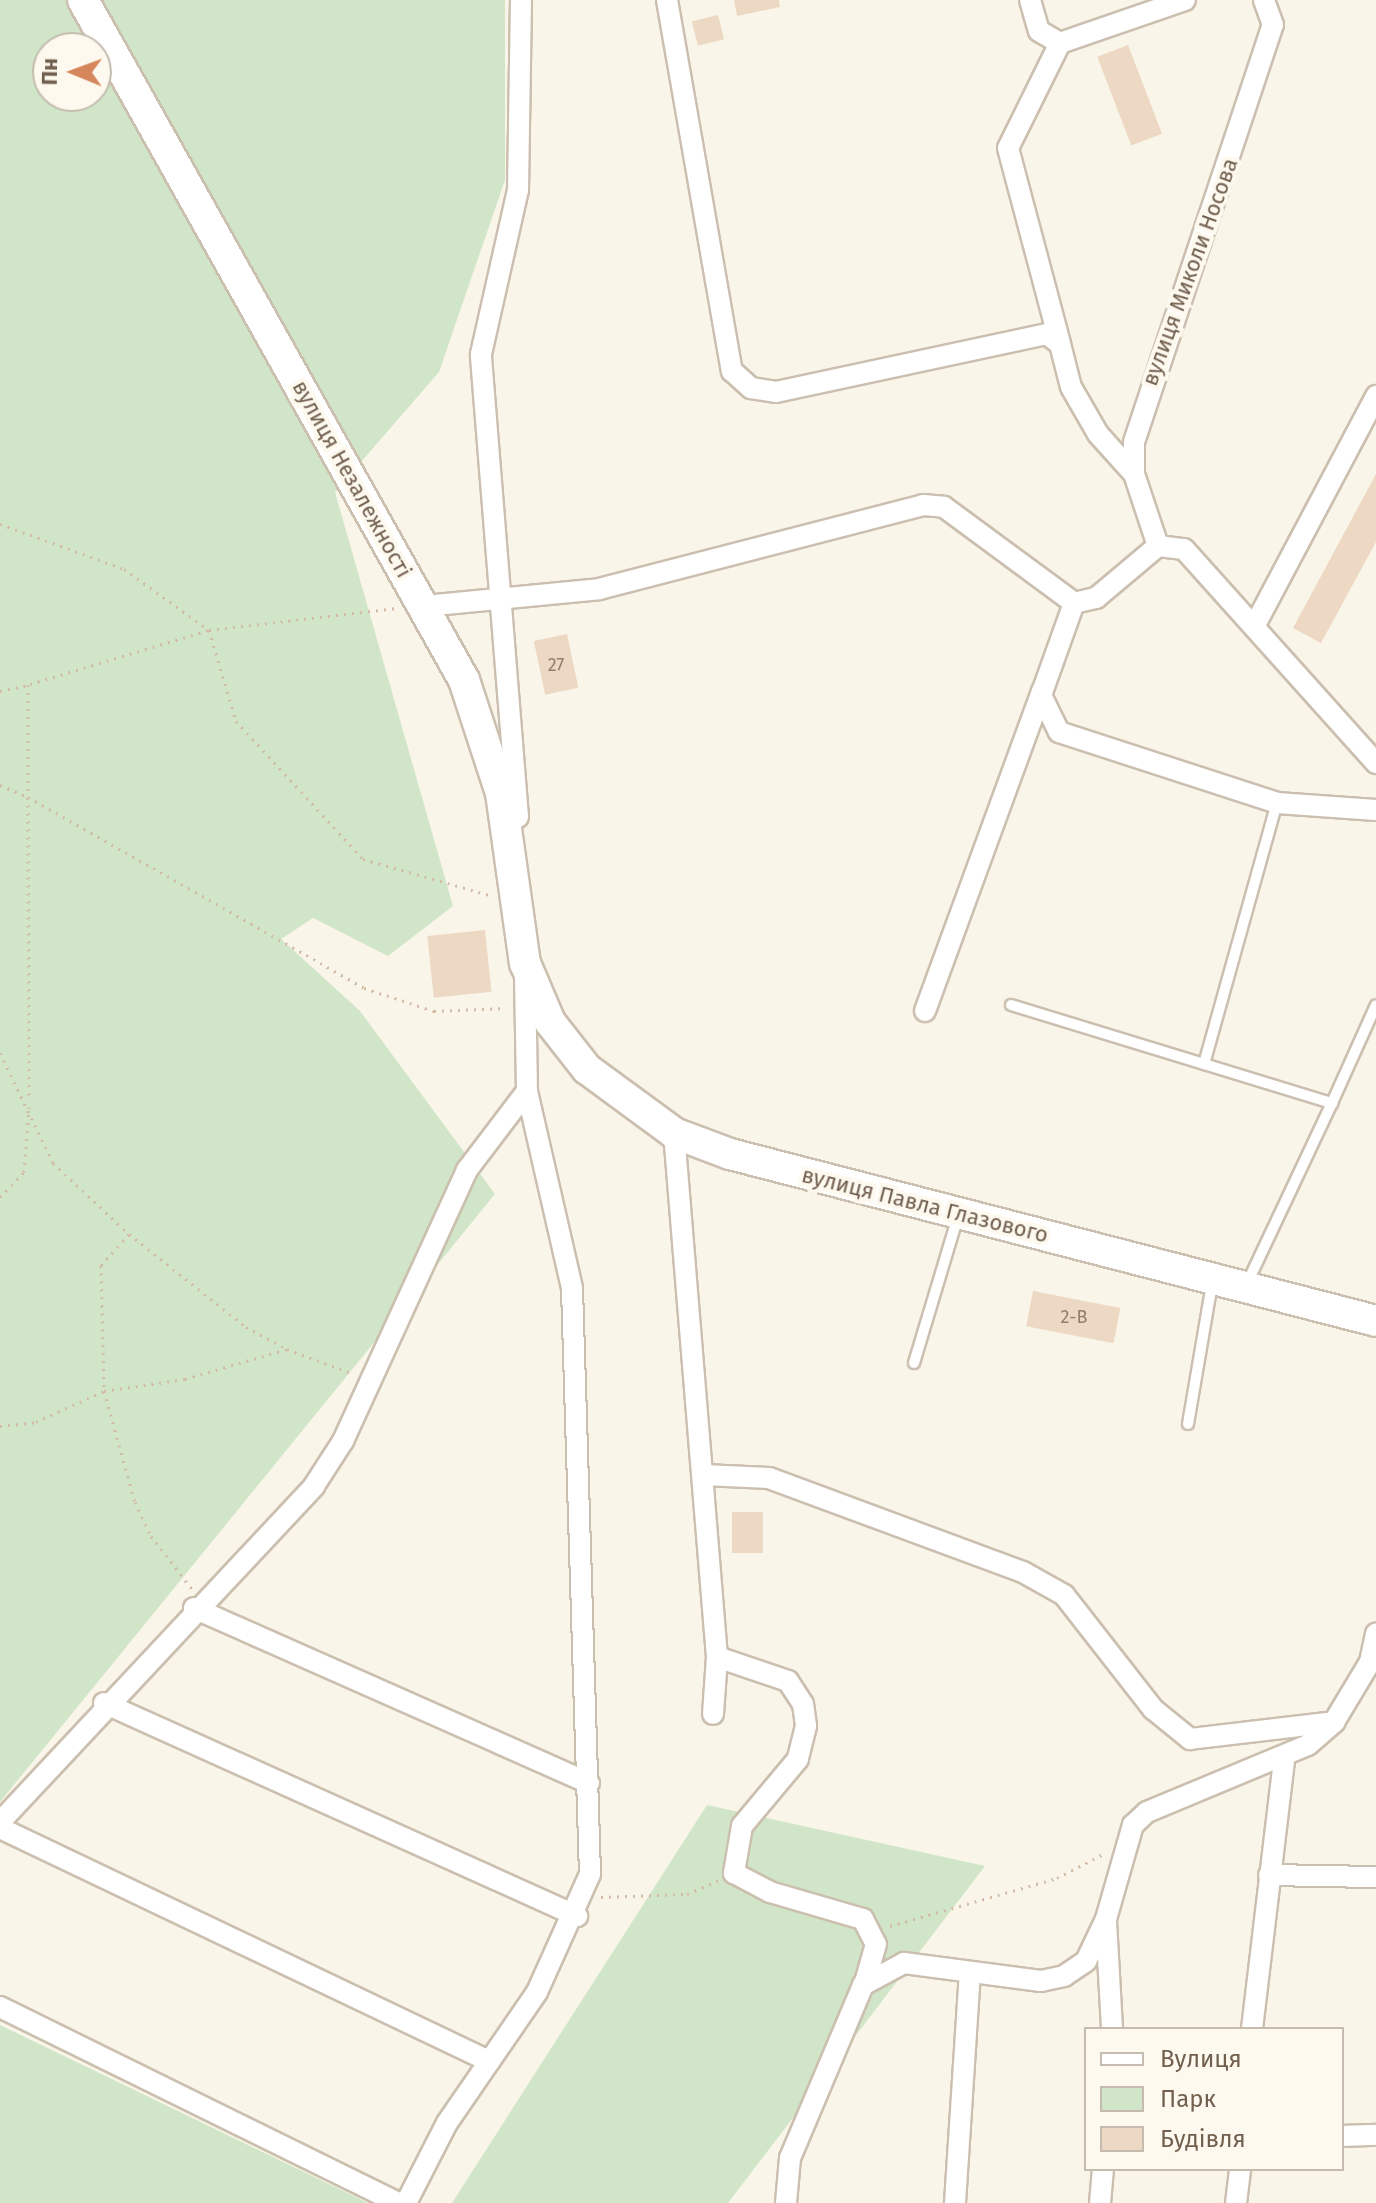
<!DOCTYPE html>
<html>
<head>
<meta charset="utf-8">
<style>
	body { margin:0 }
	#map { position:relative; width:1376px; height:2203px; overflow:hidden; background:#faf5e9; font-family:"Fira Sans",sans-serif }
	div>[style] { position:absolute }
	.green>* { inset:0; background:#d1e6c8 }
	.building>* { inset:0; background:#edd9c3; transform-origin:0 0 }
	.path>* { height:3px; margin-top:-1.5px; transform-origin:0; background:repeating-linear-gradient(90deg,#d2bca6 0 2px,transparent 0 8px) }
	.roads { filter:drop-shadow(2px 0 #cbbfaf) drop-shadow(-2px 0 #cbbfaf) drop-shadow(0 2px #cbbfaf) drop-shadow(0 -2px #cbbfaf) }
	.lane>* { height:10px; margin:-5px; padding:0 5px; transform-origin:5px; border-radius:5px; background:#fff }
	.street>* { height:20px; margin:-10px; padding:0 10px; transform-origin:10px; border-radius:10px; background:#fff }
	.secondary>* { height:30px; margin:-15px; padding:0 15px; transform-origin:15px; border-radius:15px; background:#fff }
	span { translate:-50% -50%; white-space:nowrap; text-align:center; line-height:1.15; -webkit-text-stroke:8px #fdf9ef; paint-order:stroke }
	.number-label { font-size:18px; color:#917e6c }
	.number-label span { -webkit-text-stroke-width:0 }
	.street-label { font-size:22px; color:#72604f }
	.legend { position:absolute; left:1084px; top:2027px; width:260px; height:144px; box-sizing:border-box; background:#fdf9ef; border:2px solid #c5bcaf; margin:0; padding:10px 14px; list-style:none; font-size:24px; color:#72604f }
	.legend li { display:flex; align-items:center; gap:16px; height:40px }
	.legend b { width:40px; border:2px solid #c5bcaf }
	.north { position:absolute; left:32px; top:32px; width:80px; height:80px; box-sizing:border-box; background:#fdf9ef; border:2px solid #c5bcaf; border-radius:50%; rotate:271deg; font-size:22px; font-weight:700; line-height:32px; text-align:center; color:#72604f }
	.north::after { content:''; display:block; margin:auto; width:28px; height:36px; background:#d6865b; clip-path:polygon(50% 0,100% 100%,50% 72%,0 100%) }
</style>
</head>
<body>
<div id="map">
	<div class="green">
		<div style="clip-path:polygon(evenodd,0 0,505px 0,505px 180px,439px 372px,335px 492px,453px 906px,388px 956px,313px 918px,281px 939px,360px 1011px,495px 1194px,0 1802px,0 0,48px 48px,96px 48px,96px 96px,48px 96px,48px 48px)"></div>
		<div style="clip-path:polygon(707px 1805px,985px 1866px,728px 2203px,452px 2203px)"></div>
		<div style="clip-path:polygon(0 2025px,368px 2203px,0 2203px)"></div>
	</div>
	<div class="building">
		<div style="clip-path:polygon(734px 0,779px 0,780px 7px,737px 16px)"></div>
		<div style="left:718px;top:15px;width:25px;height:27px;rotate:76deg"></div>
		<div style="left:1128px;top:45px;width:95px;height:33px;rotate:69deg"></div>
		<div style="clip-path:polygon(1376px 474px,1376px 542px,1321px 643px,1293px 628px)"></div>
		<div style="left:567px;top:634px;width:55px;height:34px;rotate:78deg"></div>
		<div style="left:485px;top:930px;width:62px;height:58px;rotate:84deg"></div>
		<div style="left:1033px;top:1291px;width:89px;height:36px;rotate:11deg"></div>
		<div style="left:732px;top:1512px;width:31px;height:41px"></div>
	</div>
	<div class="path">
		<div style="left:0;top:524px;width:132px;rotate:19.9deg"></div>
		<div style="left:124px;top:569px;width:105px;rotate:35.7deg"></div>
		<div style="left:209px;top:630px;width:95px;rotate:73.5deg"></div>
		<div style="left:236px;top:721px;width:188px;rotate:47.4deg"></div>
		<div style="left:363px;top:859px;width:131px;rotate:15.9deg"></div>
		<div style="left:30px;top:684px;width:187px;rotate:-16.8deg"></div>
		<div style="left:209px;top:630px;width:189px;rotate:-6.7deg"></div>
		<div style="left:0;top:691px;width:29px;rotate:-12deg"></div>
		<div style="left:28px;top:685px;width:112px;rotate:90deg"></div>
		<div style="left:28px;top:797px;width:386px;rotate:29.6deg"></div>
		<div style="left:364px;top:988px;width:74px;rotate:18.2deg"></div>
		<div style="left:434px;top:1011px;width:72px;rotate:-2.4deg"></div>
		<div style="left:0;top:785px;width:30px;rotate:23deg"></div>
		<div style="left:28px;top:797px;width:302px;rotate:89.8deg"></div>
		<div style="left:0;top:1053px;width:122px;rotate:64.3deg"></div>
		<div style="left:53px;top:1163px;width:104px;rotate:43.1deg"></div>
		<div style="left:129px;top:1234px;width:42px;rotate:132.1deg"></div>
		<div style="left:101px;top:1265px;width:126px;rotate:88.6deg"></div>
		<div style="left:104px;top:1391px;width:115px;rotate:74.4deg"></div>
		<div style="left:135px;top:1502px;width:38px;rotate:65deg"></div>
		<div style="left:151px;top:1536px;width:67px;rotate:52.3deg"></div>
		<div style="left:0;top:1197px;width:35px;rotate:-46deg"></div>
		<div style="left:24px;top:1172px;width:65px;rotate:-85.6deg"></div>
		<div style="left:129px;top:1234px;width:149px;rotate:38.5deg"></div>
		<div style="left:246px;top:1327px;width:47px;rotate:28.2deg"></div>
		<div style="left:0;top:1426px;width:36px;rotate:-6deg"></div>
		<div style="left:36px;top:1422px;width:75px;rotate:-24.5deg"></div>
		<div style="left:104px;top:1391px;width:82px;rotate:-8.4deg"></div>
		<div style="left:185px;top:1379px;width:106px;rotate:-16.4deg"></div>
		<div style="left:287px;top:1349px;width:68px;rotate:20.6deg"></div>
		<div style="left:601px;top:1897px;width:86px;rotate:-2deg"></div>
		<div style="left:687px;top:1894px;width:34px;rotate:-23deg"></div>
		<div style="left:890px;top:1926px;width:174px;rotate:-16deg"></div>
		<div style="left:1057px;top:1878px;width:54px;rotate:-27.5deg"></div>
	</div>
	<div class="roads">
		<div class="lane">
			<div style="left:1011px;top:1005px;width:336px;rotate:17deg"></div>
			<div style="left:1332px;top:1103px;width:200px;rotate:115.2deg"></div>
			<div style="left:1204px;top:1064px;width:271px;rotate:-74.4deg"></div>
			<div style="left:1332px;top:1103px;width:107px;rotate:-65.8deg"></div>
			<div style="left:914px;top:1363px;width:153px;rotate:-73.3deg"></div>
			<div style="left:1188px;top:1424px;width:143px;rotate:-80.3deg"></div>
		</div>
		<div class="street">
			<div style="left:667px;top:0;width:377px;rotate:80.1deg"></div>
			<div style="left:732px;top:371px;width:25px;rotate:42deg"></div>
			<div style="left:751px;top:388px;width:25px;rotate:9deg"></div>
			<div style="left:776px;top:392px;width:277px;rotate:-12.1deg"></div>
			<div style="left:1047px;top:334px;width:16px;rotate:38deg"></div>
			<div style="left:1060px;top:344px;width:44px;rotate:75.7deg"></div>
			<div style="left:1071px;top:387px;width:54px;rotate:60.1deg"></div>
			<div style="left:1098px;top:434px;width:54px;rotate:48deg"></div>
			<div style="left:1030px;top:0;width:32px;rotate:74deg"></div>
			<div style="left:1039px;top:31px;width:24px;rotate:30deg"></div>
			<div style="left:1060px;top:43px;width:132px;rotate:-19deg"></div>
			<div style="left:1060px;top:43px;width:117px;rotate:116.3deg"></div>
			<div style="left:1008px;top:148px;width:203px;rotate:75.1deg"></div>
			<div style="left:1158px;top:546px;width:76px;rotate:-108.4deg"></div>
			<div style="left:1134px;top:474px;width:32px;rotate:-90deg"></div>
			<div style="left:1134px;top:442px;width:440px;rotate:-71.6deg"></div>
			<div style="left:1273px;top:25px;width:27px;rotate:-110deg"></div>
			<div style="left:1074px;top:603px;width:98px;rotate:109.7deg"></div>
			<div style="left:1041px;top:695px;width:41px;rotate:64.1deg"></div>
			<div style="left:1059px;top:732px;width:229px;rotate:18deg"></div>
			<div style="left:1277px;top:803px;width:99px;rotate:4deg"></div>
			<div style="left:424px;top:606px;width:176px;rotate:-5.5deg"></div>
			<div style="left:599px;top:589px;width:335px;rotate:-14.5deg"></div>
			<div style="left:923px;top:505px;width:21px;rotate:5deg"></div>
			<div style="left:944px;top:507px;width:162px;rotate:36.4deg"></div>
			<div style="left:1074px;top:603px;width:23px;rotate:-13deg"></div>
			<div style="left:1096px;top:598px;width:81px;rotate:-40deg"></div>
			<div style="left:1158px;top:546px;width:26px;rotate:7deg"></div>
			<div style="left:1184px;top:549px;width:288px;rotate:48.1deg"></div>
			<div style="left:1256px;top:623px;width:257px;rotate:-62.1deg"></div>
			<div style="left:518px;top:817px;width:464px;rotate:-94.6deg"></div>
			<div style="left:481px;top:354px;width:168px;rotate:-77.3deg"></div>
			<div style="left:518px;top:190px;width:190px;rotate:-89.1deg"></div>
			<div style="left:925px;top:1011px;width:341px;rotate:-69.9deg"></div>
			<div style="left:674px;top:1133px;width:526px;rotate:85.31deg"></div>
			<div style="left:717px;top:1657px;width:57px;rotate:94deg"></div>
			<div style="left:704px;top:1475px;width:65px;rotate:2.6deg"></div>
			<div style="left:769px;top:1478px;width:271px;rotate:20.3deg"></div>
			<div style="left:1023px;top:1572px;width:47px;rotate:29.3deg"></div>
			<div style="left:1064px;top:1595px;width:145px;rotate:52deg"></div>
			<div style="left:1153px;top:1709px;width:48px;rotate:39deg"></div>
			<div style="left:1190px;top:1739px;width:145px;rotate:-6.7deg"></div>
			<div style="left:194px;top:1608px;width:432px;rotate:23.9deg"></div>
			<div style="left:717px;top:1657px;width:75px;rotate:18.7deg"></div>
			<div style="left:788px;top:1681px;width:27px;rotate:57deg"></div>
			<div style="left:803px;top:1704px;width:22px;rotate:82deg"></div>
			<div style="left:806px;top:1726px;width:34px;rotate:104deg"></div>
			<div style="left:798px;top:1759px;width:87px;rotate:129.9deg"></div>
			<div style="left:742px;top:1826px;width:48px;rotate:99.7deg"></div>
			<div style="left:734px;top:1873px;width:41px;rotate:27.8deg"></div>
			<div style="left:770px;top:1892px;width:97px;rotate:16.2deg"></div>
			<div style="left:863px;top:1919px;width:28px;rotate:63deg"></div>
			<div style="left:876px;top:1944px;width:40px;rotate:106deg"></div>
			<div style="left:104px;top:1703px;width:519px;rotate:24.24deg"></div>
			<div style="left:0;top:1822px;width:460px;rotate:-46.9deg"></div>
			<div style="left:314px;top:1486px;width:54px;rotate:-57.2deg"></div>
			<div style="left:343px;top:1441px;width:298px;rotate:-65.4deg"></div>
			<div style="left:467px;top:1170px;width:99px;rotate:-52.8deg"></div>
			<div style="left:0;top:1828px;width:542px;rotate:25.48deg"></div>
			<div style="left:1269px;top:1875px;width:107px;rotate:1.1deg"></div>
			<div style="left:1106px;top:1921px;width:108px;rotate:86.8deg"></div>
			<div style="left:0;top:2007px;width:445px;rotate:26.2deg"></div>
			<div style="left:1252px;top:2029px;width:271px;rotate:-83.2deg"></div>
			<div style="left:1342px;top:2136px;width:34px;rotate:-2deg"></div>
			<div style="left:406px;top:2203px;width:90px;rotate:-62.9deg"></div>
			<div style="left:447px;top:2123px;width:159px;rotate:-55.5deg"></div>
			<div style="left:537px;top:1992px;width:129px;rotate:-65.8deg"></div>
			<div style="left:590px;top:1874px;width:586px;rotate:-91.76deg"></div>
			<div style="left:572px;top:1288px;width:202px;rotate:-102.9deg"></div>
			<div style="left:527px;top:1091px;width:117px;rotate:-91deg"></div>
			<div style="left:786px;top:2203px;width:45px;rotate:-84.9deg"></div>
			<div style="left:790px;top:2158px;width:188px;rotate:-67.1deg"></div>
			<div style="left:863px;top:1985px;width:47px;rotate:-28.2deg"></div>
			<div style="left:904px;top:1963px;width:138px;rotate:7.5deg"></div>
			<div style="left:1041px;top:1981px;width:24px;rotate:-12deg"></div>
			<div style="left:1064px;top:1976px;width:27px;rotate:-34deg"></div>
			<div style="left:1086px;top:1961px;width:47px;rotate:-64.5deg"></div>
			<div style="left:1106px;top:1919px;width:98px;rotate:-74deg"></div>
			<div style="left:1133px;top:1825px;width:19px;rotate:-43deg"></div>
			<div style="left:1147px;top:1812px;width:174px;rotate:-22.6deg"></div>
			<div style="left:1308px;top:1745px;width:35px;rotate:-41deg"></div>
			<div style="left:1334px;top:1722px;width:70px;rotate:-59deg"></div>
			<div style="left:1370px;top:1662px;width:29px;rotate:-78deg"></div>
			<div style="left:955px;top:2203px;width:230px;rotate:-86.3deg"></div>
			<div style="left:1100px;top:2203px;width:34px;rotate:-85deg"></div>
			<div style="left:1236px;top:2203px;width:34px;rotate:-83deg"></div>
		</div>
		<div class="secondary">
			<div style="left:83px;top:0;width:779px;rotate:60.74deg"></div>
			<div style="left:464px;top:680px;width:119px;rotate:71.9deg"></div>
			<div style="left:501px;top:793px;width:172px;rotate:82deg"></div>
			<div style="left:525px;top:963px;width:64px;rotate:67deg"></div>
			<div style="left:550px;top:1022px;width:60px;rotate:51.8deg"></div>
			<div style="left:587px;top:1069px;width:108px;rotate:36.3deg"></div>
			<div style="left:674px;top:1133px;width:60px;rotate:20.6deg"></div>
			<div style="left:730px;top:1154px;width:667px;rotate:14.49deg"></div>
		</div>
	</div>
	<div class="number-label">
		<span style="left:556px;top:665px">27</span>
		<span style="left:1074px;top:1317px">2-В</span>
	</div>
	<div class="street-label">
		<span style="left:1190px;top:272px;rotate:-70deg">вулиця Миколи Носова</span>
		<span style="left:352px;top:479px;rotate:61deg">вулиця Незалежності</span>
		<span style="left:925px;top:1205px;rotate:14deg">вулиця Павла Глазового</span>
	</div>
	<ul class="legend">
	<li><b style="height:10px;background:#fff"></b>Вулиця</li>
	<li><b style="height:22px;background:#d1e6c8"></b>Парк</li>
	<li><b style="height:22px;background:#edd9c3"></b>Будівля</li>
	</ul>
	<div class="north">Пн</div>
</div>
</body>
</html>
